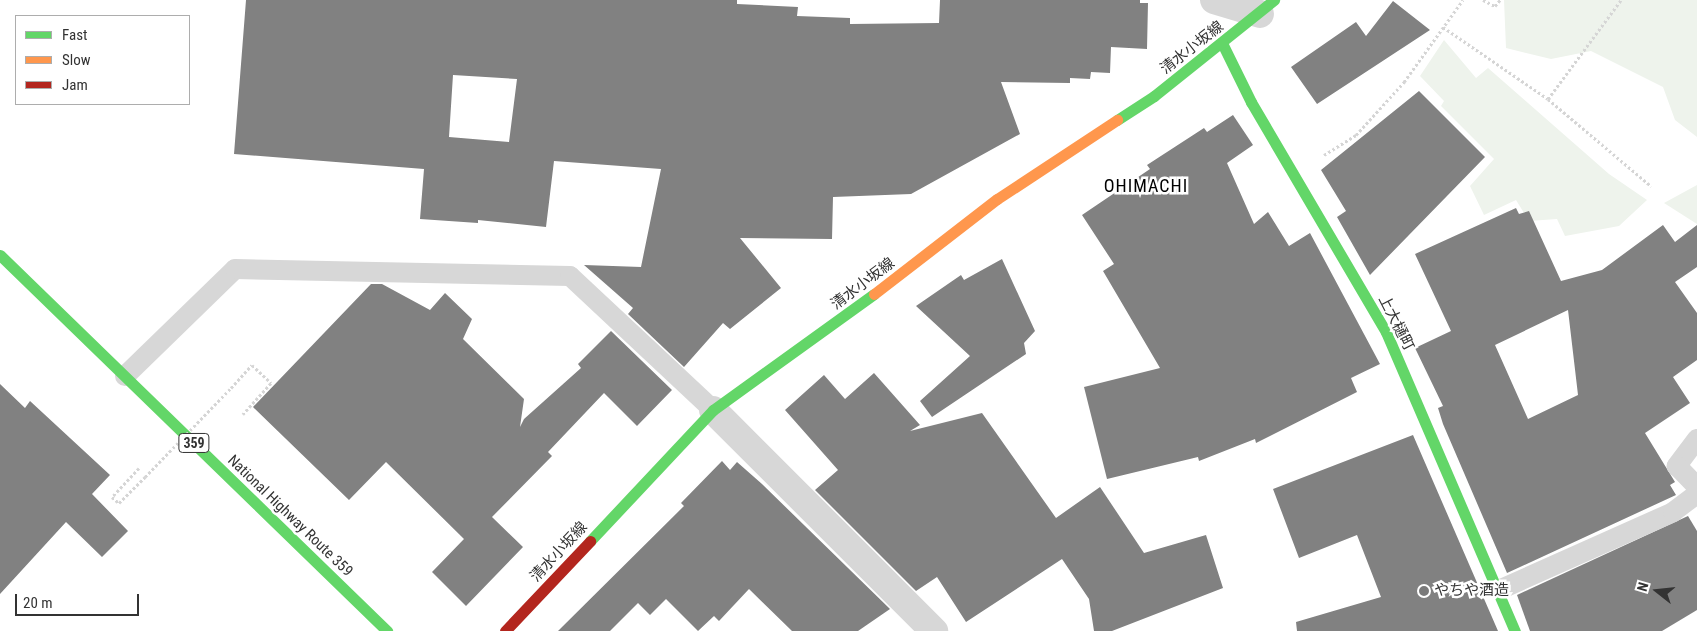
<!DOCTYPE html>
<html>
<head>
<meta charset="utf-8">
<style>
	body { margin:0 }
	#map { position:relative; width:1697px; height:631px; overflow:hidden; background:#fff; font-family:"Roboto Condensed","Noto Sans JP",sans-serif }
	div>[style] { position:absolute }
	.green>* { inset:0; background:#eef3ec }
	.building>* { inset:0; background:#818181 }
	.path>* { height:3px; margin-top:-1.5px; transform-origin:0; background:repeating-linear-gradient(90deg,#d5d5d5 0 2.5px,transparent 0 5px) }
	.lane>* { height:20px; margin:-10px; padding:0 10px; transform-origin:10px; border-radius:10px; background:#d7d7d7 }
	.street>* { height:28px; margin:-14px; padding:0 14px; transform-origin:14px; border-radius:14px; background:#d7d7d7 }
	.fast>* { height:11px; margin:-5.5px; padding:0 5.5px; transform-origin:5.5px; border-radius:5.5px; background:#63d668 }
	.slow>* { height:11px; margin:-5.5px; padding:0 5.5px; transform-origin:5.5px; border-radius:5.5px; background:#ff974d }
	.jam>* { height:11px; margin:-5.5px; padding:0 5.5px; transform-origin:5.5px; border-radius:5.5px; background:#b3261e }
	.path-bridge>* { height:3px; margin-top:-1.5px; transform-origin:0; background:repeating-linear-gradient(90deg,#d5d5d5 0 2.5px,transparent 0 5px) }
	.dots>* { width:14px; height:14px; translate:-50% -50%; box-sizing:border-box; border:2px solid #fff; border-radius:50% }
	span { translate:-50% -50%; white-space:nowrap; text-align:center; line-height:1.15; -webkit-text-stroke:5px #fff; paint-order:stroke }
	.shield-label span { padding:1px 4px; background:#fff; border:1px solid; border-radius:4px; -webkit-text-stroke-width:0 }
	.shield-label { font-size:14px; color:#333; font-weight:700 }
	.street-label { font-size:15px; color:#333 }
	.poi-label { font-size:15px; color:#333 }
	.left { translate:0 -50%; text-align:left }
	.quarter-label { font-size:18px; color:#000; letter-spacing:1px }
	.legend { position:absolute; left:15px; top:15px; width:175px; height:90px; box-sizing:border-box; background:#fff; border:1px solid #adadad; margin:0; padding:6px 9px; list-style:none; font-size:15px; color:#333 }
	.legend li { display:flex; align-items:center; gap:10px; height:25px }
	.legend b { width:25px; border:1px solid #adadad }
	.north { position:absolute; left:1632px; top:566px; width:50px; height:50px; -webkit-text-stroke:4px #fff; paint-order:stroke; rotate:286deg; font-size:14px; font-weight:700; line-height:20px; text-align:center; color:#333 }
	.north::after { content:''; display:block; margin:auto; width:18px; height:22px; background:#333; clip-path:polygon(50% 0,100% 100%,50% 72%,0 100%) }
	.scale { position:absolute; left:15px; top:594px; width:124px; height:22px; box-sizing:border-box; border:2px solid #333; border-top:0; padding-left:6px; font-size:15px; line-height:18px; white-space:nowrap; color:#333; -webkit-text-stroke:4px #fff; paint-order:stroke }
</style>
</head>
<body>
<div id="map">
	<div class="green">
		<div style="clip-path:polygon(1504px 0,1697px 0,1697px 137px,1675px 120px,1663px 87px,1591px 51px,1551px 59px,1506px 48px)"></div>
		<div style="clip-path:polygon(1444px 40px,1476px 78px,1488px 68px,1609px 174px,1647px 200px,1619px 226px,1565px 236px,1557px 219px,1529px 221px,1516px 200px,1484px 215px,1470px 186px,1494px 159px,1441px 106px,1444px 101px,1420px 76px)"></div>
		<div style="clip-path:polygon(1697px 185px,1697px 224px,1664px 203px)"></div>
	</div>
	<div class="building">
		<div style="clip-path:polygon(evenodd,246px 0,737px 0,737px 4px,798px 7px,797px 16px,850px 18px,850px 24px,939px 23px,940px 0,1140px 0,1140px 3px,1148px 3px,1147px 49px,1111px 47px,1110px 73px,1091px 72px,1090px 79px,1070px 78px,1070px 83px,1001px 82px,1020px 134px,911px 194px,833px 197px,832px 239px,740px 238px,781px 288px,730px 329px,723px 323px,684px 367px,628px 314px,633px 308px,584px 265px,641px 267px,661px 169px,554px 161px,546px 227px,478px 220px,478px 223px,420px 219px,424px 169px,234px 154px,246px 0,453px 75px,517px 79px,509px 142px,449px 137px,453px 75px)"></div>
		<div style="clip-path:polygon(1393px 1px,1430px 30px,1317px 104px,1291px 67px,1356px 22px,1366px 36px)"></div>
		<div style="clip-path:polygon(1419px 91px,1485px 157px,1370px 275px,1337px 217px,1346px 211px,1321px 170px)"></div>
		<div style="clip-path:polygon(1233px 115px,1253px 145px,1227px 163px,1254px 224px,1268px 212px,1289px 246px,1310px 233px,1380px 364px,1351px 378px,1357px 392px,1256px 443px,1255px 439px,1199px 461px,1198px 457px,1107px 479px,1084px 387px,1160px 368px,1103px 271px,1114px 264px,1082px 215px,1150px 169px,1147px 165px,1204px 128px,1207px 132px)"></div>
		<div style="clip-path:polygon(evenodd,1516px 208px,1519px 214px,1529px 211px,1561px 281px,1602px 270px,1663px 225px,1675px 242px,1697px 225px,1697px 267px,1675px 282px,1697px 313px,1697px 360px,1673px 377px,1690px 403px,1645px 433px,1675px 482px,1670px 485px,1676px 495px,1507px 573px,1443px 424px,1438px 408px,1443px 406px,1415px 348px,1451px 331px,1415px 254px,1516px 208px,1568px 310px,1578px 395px,1528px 419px,1495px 345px,1568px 310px)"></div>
		<div style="clip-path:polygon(1002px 259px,1035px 331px,1024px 343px,1026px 354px,932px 417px,920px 401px,970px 356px,916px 306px,961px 275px,964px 280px)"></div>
		<div style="clip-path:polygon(371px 284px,382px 284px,430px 310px,445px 293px,472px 319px,463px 339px,524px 399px,520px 427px,524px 419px,581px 368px,578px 364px,611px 331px,672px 390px,637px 426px,604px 393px,548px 452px,552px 456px,492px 517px,523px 547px,466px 606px,432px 572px,464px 539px,386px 462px,349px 500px,253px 407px)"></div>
		<div style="clip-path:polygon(874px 373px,920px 425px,910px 431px,982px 413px,1056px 518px,1100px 487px,1144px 553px,1206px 535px,1223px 588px,1112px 631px,1094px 631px,1089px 599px,1062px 559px,966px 622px,937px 577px,916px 591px,815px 490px,838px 470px,785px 410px,824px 375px,845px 399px)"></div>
		<div style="clip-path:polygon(0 384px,25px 408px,30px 401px,110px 475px,92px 494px,128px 531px,102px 557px,66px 522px,0 594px)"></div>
		<div style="clip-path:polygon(1413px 435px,1498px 631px,1297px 631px,1296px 622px,1381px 597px,1357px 535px,1299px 558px,1273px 489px)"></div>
		<div style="clip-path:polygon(722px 461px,730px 470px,737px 462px,762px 484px,890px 609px,858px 631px,792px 631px,749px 589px,719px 621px,714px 616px,698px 631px,666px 599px,650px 615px,638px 603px,610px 631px,558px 631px,684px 506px,681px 503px)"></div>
		<div style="clip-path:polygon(1688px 516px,1697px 531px,1697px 610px,1662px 631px,1530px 631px,1517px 595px)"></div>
	</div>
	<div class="path">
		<div style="left:1483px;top:0;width:13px;rotate:27deg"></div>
		<div style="left:1495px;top:6px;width:8px;rotate:-50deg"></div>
		<div style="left:1443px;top:27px;width:127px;rotate:34.4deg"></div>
		<div style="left:1548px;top:99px;width:135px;rotate:40.2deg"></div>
		<div style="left:1548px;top:99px;width:123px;rotate:-53.6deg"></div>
		<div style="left:1324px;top:155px;width:38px;rotate:-32deg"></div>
		<div style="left:1356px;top:135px;width:72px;rotate:-47.8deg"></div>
		<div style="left:1404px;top:82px;width:101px;rotate:-54.3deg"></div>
		<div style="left:231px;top:388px;width:31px;rotate:-48deg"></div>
		<div style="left:252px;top:365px;width:26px;rotate:43deg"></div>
		<div style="left:271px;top:383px;width:42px;rotate:132.1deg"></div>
		<div style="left:139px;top:468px;width:40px;rotate:133deg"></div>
		<div style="left:112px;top:497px;width:9px;rotate:41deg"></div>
		<div style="left:119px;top:503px;width:37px;rotate:-45deg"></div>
	</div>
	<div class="lane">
		<div style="left:125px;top:376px;width:153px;rotate:-44.2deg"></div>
		<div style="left:235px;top:269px;width:335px;rotate:1.2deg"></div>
		<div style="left:570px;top:276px;width:196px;rotate:43.1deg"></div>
		<div style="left:1697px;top:439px;width:34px;rotate:127deg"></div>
		<div style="left:1677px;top:466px;width:29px;rotate:46deg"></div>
		<div style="left:1499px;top:590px;width:191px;rotate:-24.1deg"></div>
		<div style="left:1673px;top:512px;width:30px;rotate:-37deg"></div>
	</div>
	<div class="street">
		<div style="left:1214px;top:0;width:48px;rotate:16.9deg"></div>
		<div style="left:713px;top:410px;width:313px;rotate:45deg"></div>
	</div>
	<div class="fast">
		<div style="left:1222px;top:43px;width:66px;rotate:63.8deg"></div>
		<div style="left:1251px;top:102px;width:267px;rotate:59.6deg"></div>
		<div style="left:1386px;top:332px;width:326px;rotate:66.7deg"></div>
		<div style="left:1117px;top:120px;width:44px;rotate:-33deg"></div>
		<div style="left:1154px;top:96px;width:154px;rotate:-38.7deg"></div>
		<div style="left:0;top:255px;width:540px;rotate:44.17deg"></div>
		<div style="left:590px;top:541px;width:180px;rotate:-46.8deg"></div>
		<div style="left:713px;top:410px;width:198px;rotate:-35.8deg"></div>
	</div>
	<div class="slow">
		<div style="left:874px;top:294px;width:155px;rotate:-37.7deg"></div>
		<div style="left:997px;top:199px;width:144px;rotate:-33.4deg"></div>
	</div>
	<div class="jam">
		<div style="left:505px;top:631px;width:124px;rotate:-46.6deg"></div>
	</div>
	<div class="path-bridge">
		<div style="left:145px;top:477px;width:124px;rotate:-46deg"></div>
	</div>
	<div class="dots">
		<div style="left:1424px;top:591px;background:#7a7a7a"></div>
	</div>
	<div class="shield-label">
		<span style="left:194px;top:443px">359</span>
	</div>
	<div class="street-label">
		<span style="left:1192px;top:48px;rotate:-38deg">清水小坂線</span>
		<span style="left:863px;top:284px;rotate:-37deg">清水小坂線</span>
		<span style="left:1396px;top:323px;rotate:63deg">上大樋町</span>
		<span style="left:290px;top:516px;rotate:44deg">National Highway Route 359</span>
		<span style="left:559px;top:552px;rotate:-47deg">清水小坂線</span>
	</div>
	<div class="poi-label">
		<span class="left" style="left:1434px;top:591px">やちや酒造</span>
	</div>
	<div class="quarter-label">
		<span style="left:1146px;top:186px">OHIMACHI</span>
	</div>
	<ul class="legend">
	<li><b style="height:6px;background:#63d668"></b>Fast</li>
	<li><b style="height:6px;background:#ff974d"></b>Slow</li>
	<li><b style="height:6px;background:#b3261e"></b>Jam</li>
	</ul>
	<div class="north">N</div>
	<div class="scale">20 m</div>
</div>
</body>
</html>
